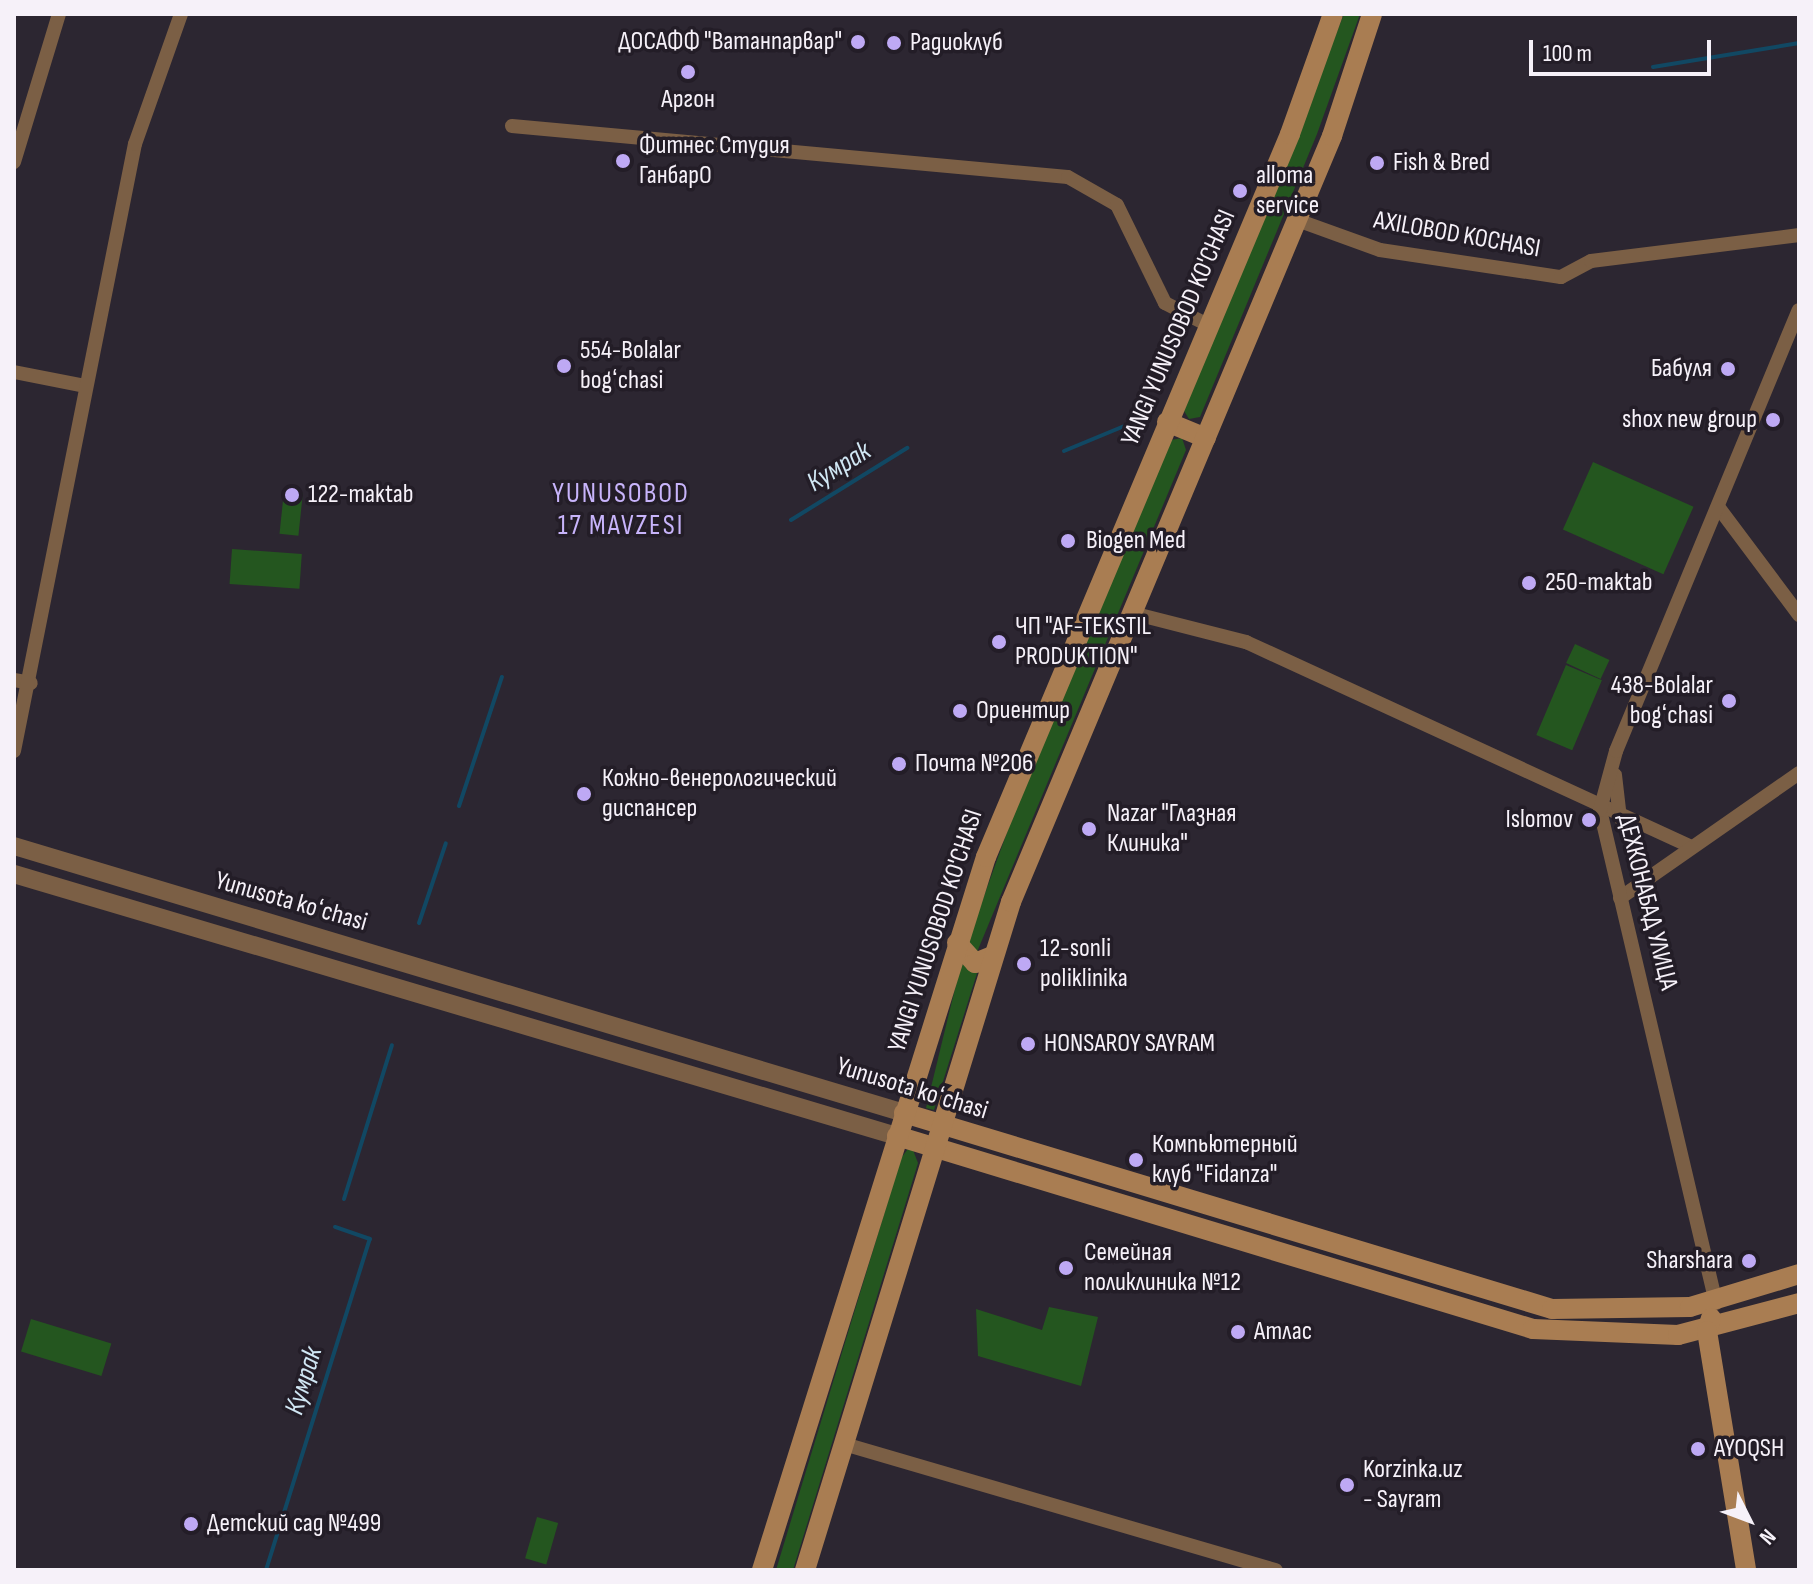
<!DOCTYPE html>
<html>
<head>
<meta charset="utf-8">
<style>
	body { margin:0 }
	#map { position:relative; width:1813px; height:1584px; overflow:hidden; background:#2c2631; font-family:"Sofia Sans Condensed",sans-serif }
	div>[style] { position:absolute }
	.green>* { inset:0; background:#24561f; transform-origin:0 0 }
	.stream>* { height:4px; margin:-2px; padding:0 2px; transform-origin:2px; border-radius:2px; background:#114863 }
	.minor>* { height:14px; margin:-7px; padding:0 7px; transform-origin:7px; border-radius:7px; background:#7b5f45 }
	.tertiary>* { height:18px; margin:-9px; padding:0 9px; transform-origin:9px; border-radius:9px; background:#7b5f45 }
	.secondary>* { height:20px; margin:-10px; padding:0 10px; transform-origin:10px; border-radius:10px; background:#a97d52 }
	.dots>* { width:22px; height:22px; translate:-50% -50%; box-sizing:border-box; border:4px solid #231d27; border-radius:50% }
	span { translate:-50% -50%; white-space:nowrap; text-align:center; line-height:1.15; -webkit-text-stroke:7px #231d27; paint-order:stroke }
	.poi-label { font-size:26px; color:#f6f1f9 }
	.right { translate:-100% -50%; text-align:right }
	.left { translate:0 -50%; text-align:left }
	.street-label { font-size:26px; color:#f6f1f9 }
	.water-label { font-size:28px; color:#d1e7f4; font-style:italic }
	.neighbourhood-label { font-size:28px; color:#c8b4fb; letter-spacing:2px }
	.frame { position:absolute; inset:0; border:16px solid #f6f1f9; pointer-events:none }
	.north { position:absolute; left:1709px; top:1480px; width:80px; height:80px; -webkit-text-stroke:6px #231d27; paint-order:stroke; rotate:132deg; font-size:22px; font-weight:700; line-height:32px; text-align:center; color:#f6f1f9 }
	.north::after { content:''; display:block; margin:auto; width:28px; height:36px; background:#f6f1f9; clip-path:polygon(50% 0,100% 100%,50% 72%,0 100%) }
	.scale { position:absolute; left:1529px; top:40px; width:182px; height:36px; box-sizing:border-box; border:4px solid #f6f1f9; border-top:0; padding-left:10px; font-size:24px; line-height:28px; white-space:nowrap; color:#f6f1f9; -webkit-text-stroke:6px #231d27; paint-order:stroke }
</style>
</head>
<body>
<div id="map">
	<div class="green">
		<div style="clip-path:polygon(1344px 14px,1360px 14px,1317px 134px,1200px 417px,1189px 419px,1184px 411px)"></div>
		<div style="clip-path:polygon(1182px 438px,1186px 450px,977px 952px,967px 943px,1014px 813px,1171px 440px)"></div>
		<div style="left:1593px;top:462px;width:110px;height:74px;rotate:24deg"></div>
		<div style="left:284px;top:491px;width:19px;height:43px;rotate:6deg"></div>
		<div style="left:232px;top:549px;width:70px;height:35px;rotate:4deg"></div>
		<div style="left:1575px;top:644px;width:38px;height:21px;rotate:25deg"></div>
		<div style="left:1566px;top:665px;width:39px;height:76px;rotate:23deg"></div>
		<div style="clip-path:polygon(961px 964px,978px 970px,934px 1110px,926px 1108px)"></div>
		<div style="clip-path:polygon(911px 1145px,918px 1163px,793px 1570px,776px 1570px,901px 1158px)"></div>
		<div style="clip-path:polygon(1049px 1307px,1098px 1317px,1081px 1386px,978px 1356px,976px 1309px,1042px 1330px)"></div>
		<div style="left:31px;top:1319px;width:84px;height:34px;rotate:17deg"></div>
		<div style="left:537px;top:1517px;width:22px;height:43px;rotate:16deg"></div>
	</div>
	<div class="stream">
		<div style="left:1653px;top:67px;width:148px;rotate:-9.3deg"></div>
		<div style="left:1064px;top:451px;width:81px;rotate:-22.5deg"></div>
		<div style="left:791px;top:520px;width:137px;rotate:-31.8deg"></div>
		<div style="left:459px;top:806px;width:136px;rotate:-71.6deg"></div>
		<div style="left:419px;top:923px;width:84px;rotate:-71.4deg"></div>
		<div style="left:344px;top:1199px;width:161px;rotate:-72.7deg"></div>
		<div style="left:266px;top:1570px;width:347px;rotate:-72.6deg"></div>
		<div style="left:370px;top:1239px;width:37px;rotate:-161deg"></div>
	</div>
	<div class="minor">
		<div style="left:512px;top:126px;width:558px;rotate:5.24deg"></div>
		<div style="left:1068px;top:177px;width:56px;rotate:29.7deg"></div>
		<div style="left:1117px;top:205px;width:109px;rotate:63.9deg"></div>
		<div style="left:1165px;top:303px;width:48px;rotate:27.1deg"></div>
		<div style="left:14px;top:162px;width:155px;rotate:-73.1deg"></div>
		<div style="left:1297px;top:220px;width:88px;rotate:19.9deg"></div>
		<div style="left:1380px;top:250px;width:183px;rotate:8.5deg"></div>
		<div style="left:1561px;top:277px;width:34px;rotate:-28deg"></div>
		<div style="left:1591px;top:261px;width:210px;rotate:-7.1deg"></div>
		<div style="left:14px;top:372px;width:72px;rotate:11.2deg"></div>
		<div style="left:1719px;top:508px;width:134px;rotate:53.2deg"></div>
		<div style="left:1132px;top:613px;width:118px;rotate:14.3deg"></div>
		<div style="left:1246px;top:642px;width:490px;rotate:24.7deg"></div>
		<div style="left:14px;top:680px;width:17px;rotate:10deg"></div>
		<div style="left:14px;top:751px;width:619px;rotate:-78.73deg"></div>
		<div style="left:135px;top:144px;width:138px;rotate:-70.5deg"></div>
		<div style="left:1615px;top:775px;width:43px;rotate:83.4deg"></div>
		<div style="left:1620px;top:898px;width:218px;rotate:-34.9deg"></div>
		<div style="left:1716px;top:1303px;width:506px;rotate:-103.24deg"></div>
		<div style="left:1600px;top:810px;width:61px;rotate:-74.8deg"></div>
		<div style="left:1616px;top:751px;width:477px;rotate:-67.5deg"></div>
		<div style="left:844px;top:1444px;width:450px;rotate:16.3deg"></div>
	</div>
	<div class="tertiary">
		<div style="left:14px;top:846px;width:929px;rotate:16.7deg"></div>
		<div style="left:14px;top:874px;width:921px;rotate:16.53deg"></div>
	</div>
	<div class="secondary">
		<div style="left:1167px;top:422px;width:42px;rotate:22.3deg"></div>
		<div style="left:957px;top:943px;width:27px;rotate:48deg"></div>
		<div style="left:975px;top:963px;width:18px;rotate:-22deg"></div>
		<div style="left:904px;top:1113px;width:677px;rotate:16.83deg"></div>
		<div style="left:1552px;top:1309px;width:138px;rotate:-0.8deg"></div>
		<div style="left:1690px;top:1307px;width:114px;rotate:-16.8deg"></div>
		<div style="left:897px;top:1136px;width:665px;rotate:16.88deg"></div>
		<div style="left:1533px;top:1329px;width:145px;rotate:2.4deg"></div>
		<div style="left:1678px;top:1335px;width:125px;rotate:-14.8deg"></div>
		<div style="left:1711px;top:1318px;width:14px;rotate:107deg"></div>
		<div style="left:1707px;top:1331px;width:242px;rotate:80.7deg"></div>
		<div style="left:762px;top:1570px;width:747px;rotate:-72.56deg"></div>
		<div style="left:986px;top:857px;width:784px;rotate:-67.19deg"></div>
		<div style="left:1290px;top:134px;width:127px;rotate:-70.3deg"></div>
		<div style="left:805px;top:1570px;width:699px;rotate:-72.86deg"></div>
		<div style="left:1011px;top:902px;width:831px;rotate:-67.26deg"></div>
		<div style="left:1332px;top:136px;width:128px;rotate:-71.8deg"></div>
	</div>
	<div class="dots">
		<div style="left:858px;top:42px;background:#bea9f4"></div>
		<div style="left:894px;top:43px;background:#bea9f4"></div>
		<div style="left:688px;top:72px;background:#bea9f4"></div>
		<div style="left:623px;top:161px;background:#bea9f4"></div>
		<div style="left:1377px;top:163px;background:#bea9f4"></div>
		<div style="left:1240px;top:191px;background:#bea9f4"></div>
		<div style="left:564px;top:366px;background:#bea9f4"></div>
		<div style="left:1728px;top:369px;background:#bea9f4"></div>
		<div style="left:1773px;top:420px;background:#bea9f4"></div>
		<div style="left:292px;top:495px;background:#bea9f4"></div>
		<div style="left:1068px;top:541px;background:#bea9f4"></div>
		<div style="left:1529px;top:583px;background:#bea9f4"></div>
		<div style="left:999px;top:642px;background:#bea9f4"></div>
		<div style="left:1729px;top:701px;background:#bea9f4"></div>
		<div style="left:960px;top:711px;background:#bea9f4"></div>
		<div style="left:899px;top:764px;background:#bea9f4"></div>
		<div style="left:584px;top:794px;background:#bea9f4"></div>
		<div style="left:1589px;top:820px;background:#bea9f4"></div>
		<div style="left:1089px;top:829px;background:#bea9f4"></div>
		<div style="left:1024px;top:964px;background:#bea9f4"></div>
		<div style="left:1028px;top:1044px;background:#bea9f4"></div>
		<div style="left:1136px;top:1160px;background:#bea9f4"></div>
		<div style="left:1749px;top:1261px;background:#bea9f4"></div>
		<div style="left:1066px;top:1268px;background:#bea9f4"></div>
		<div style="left:1238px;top:1332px;background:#bea9f4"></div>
		<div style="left:1698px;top:1449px;background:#bea9f4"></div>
		<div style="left:1347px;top:1485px;background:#bea9f4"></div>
		<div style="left:191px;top:1524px;background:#bea9f4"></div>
	</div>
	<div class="poi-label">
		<span class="right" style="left:842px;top:42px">ДОСАФФ "Ватанпарвар"</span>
		<span class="left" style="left:910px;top:43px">Радиоклуб</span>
		<span style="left:688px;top:100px">Аргон</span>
		<span class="left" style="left:639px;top:161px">Фитнес Студия<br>ГанбарО</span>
		<span class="left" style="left:1393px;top:163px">Fish &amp; Bred</span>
		<span class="left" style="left:1256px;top:191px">alloma<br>service</span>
		<span class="left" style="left:580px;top:366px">554-Bolalar<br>bogʻchasi</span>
		<span class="right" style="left:1712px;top:369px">Бабуля</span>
		<span class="right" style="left:1757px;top:420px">shox new group</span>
		<span class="left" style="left:308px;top:495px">122-maktab</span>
		<span class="left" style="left:1086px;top:541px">Biogen Med</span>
		<span class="left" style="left:1545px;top:583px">250-maktab</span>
		<span class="left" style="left:1015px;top:642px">ЧП "AF-TEKSTIL<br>PRODUKTION"</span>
		<span class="right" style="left:1713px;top:701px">438-Bolalar<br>bogʻchasi</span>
		<span class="left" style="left:976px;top:711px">Ориентир</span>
		<span class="left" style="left:915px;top:764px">Почта №206</span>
		<span class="left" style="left:602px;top:794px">Кожно-венерологический<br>диспансер</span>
		<span class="left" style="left:1107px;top:829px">Nazar "Глазная<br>Клиника"</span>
		<span class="right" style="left:1573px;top:820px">Islomov</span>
		<span class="left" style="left:1040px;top:964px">12-sonli<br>poliklinika</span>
		<span class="left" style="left:1044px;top:1044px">HONSAROY SAYRAM</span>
		<span class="left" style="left:1152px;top:1160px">Компьютерный<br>клуб "Fidanza"</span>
		<span class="left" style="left:1084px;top:1268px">Семейная<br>поликлиника №12</span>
		<span class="right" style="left:1733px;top:1261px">Sharshara</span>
		<span class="left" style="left:1254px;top:1332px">Атлас</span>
		<span class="left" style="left:1714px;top:1449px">AYOQSH</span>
		<span class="left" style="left:1363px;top:1485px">Korzinka.uz<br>- Sayram</span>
		<span class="left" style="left:207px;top:1524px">Детский сад №499</span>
	</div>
	<div class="street-label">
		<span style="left:1457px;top:235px;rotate:10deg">AXILOBOD KOCHASI</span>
		<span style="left:1179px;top:328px;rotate:-67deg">YANGI YUNUSOBOD KO'CHASI</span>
		<span style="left:291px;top:902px;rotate:16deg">Yunusota koʻchasi</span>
		<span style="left:1647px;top:902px;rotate:76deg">ДЕХКОНАБАД УЛИЦА</span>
		<span style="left:936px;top:931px;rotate:-72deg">YANGI YUNUSOBOD KO'CHASI</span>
		<span style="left:912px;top:1089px;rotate:17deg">Yunusota koʻchasi</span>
	</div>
	<div class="water-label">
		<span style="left:839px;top:467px;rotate:-32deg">Кумрак</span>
		<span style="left:304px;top:1381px;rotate:-73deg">Кумрак</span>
	</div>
	<div class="neighbourhood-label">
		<span style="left:621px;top:510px">YUNUSOBOD<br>17 MAVZESI</span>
	</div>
	<div class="frame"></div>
	<div class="north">N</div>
	<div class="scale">100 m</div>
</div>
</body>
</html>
